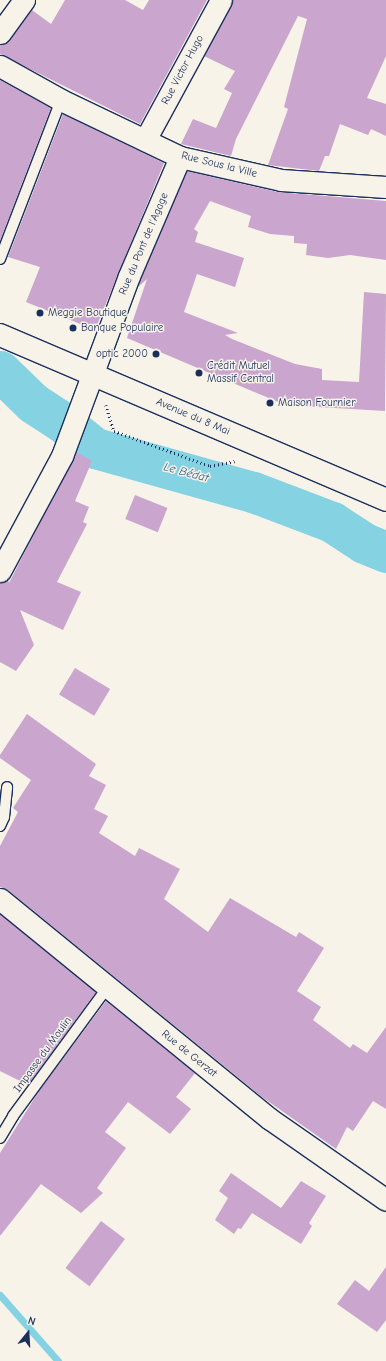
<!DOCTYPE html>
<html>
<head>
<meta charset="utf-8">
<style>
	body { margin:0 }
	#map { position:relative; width:386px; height:1361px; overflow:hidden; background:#f7f3e8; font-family:"Comic Neue",sans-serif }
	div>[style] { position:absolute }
	.stream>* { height:7px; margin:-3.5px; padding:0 3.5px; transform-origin:3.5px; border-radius:3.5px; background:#85d2e3 }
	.river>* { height:41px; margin:-20.5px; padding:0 20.5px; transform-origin:20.5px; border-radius:20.5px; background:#85d2e3 }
	.building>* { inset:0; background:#caa5ce; transform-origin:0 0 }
	.path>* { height:2.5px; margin-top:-1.25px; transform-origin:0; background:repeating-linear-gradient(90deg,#1b2f5e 0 1px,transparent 0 4px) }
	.roads { filter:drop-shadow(1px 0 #1b2f5e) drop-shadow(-1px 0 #1b2f5e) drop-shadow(0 1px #1b2f5e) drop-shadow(0 -1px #1b2f5e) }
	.service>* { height:10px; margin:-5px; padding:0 5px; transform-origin:5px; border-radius:5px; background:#f7f3e8 }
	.minor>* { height:21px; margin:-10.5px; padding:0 10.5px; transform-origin:10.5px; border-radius:10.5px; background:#f7f3e8 }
	.tertiary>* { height:22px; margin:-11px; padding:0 11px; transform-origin:11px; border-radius:11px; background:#f7f3e8 }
	.dots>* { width:11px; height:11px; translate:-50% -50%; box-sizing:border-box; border:2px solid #f7f3e8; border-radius:50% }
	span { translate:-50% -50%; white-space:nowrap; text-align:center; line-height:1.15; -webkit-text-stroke:3px #f7f3e8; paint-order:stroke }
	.street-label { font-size:11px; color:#1b2f5e }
	.poi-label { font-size:11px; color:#1b2f5e }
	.left { translate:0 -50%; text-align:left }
	.right { translate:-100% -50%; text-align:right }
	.water-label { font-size:12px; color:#36587f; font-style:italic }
	.north { position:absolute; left:8px; top:1313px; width:40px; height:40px; -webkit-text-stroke:3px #f7f3e8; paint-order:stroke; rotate:18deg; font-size:11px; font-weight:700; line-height:16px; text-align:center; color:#1b2f5e }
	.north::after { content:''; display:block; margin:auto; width:14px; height:18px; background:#1b2f5e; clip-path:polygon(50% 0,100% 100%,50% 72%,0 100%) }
</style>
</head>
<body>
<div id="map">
	<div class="stream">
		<div style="left:0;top:1295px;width:88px;rotate:48.7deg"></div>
	</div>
	<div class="river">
		<div style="left:0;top:371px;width:46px;rotate:44.1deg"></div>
		<div style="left:33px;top:403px;width:33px;rotate:33deg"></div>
		<div style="left:61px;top:421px;width:43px;rotate:38.5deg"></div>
		<div style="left:95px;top:448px;width:164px;rotate:15.6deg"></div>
		<div style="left:253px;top:492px;width:85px;rotate:20.8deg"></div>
		<div style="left:332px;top:522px;width:38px;rotate:33deg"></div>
		<div style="left:364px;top:543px;width:24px;rotate:22deg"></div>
	</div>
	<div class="building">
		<div style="clip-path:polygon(65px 0,125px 0,143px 10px,149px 0,207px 0,140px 124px,0 54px,0 45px,10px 40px,32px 10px,51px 24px)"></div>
		<div style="clip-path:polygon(233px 0,386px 0,386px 56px,367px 98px,386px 104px,386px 136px,371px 129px,368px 135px,340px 124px,329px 156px,325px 156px,319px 171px,268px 165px,288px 109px,284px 107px,307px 19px,298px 16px,236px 139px,231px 156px,181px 144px,193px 119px,216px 128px,232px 93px,224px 89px,235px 71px,204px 56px)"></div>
		<div style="clip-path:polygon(0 80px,51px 108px,0 241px)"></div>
		<div style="clip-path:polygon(63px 114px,164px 163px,95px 330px,26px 302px,40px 267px,8px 257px)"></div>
		<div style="clip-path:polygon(187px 171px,278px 192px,386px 201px,386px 260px,350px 255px,328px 258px,306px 255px,307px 244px,294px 243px,294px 236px,270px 234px,248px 227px,251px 216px,210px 201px,194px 229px,198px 232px,195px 242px,244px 258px,235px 287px,197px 274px,184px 312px,238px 333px,225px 335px,232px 339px,295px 364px,322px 369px,322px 380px,359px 382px,364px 292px,386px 294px,385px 411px,285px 405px,127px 338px,147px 279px,137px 288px)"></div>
		<div style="clip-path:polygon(76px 452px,92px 461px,75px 501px,89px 507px,83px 522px,87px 524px,57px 582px,81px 592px,63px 630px,20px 610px,34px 645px,16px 671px,0 662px,0 583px,8px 580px,9px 583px)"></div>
		<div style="left:135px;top:495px;width:35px;height:26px;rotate:22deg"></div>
		<div style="left:75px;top:668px;width:41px;height:31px;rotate:31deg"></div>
		<div style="clip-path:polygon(27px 714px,96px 764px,89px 776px,106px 785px,94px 809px,108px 816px,99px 833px,135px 856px,139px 848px,180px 869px,164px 899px,208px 932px,230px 898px,296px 937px,299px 932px,324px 948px,297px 991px,321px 1007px,313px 1020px,350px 1048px,353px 1044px,367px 1053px,386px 1027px,386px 1109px,373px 1101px,353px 1131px,347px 1127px,336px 1149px,262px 1097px,8px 890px,0 887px,0 846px,18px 812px,13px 808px,31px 780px,0 758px,0 755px)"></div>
		<div style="clip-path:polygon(0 914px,96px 992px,28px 1085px,0 1071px)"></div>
		<div style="clip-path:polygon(106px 1001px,195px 1073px,176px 1097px,191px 1109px,170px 1134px,128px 1102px,105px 1132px,126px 1148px,97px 1188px,103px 1193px,81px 1213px,41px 1184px,0 1236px,0 1153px,39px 1091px)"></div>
		<div style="clip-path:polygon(231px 1173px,281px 1208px,301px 1181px,326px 1196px,309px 1223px,312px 1226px,301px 1244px,252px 1213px,241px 1229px,238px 1228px,234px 1234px,215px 1220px,228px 1198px,219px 1191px)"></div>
		<div style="left:101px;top:1221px;width:30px;height:59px;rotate:37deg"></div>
		<div style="clip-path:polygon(386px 1267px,386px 1320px,377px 1332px,337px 1304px,355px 1280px,369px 1291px)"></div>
	</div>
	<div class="path">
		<div style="left:106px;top:405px;width:27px;rotate:73deg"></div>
		<div style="left:114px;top:431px;width:102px;rotate:20deg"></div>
		<div style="left:210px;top:466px;width:25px;rotate:-11deg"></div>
	</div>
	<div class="roads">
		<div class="service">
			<div style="left:0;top:259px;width:170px;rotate:-69deg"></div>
			<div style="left:0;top:826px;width:10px;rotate:-66deg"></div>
			<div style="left:4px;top:817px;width:30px;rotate:-84deg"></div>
			<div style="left:0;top:1138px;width:26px;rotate:-59deg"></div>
			<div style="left:13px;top:1116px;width:159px;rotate:-53.7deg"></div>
		</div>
		<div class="minor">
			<div style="left:0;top:33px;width:41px;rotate:-54deg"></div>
			<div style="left:0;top:66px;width:70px;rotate:29.1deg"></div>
			<div style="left:61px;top:100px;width:132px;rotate:25.6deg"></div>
			<div style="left:180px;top:157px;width:104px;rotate:12.8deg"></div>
			<div style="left:281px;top:180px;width:105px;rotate:3.8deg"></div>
			<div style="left:145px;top:140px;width:159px;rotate:-61.5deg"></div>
			<div style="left:0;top:571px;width:131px;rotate:-61.7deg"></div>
			<div style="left:62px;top:456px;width:192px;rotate:-69.6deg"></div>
			<div style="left:129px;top:276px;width:129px;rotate:-66.8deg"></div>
			<div style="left:0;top:899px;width:348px;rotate:39.2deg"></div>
			<div style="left:270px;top:1119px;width:141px;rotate:34.9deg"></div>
		</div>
		<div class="tertiary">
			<div style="left:0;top:335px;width:420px;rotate:23.1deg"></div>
		</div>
	</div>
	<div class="dots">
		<div style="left:40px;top:313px;background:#1b2f5e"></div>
		<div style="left:73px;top:328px;background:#1b2f5e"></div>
		<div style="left:156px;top:354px;background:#1b2f5e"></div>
		<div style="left:199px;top:373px;background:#1b2f5e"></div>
		<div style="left:270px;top:403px;background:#1b2f5e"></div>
	</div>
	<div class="street-label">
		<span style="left:183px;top:70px;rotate:-62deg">Rue Victor Hugo</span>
		<span style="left:219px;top:165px;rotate:14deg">Rue Sous la Ville</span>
		<span style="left:144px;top:244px;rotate:-67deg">Rue du Pont de l'Agage</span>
		<span style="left:193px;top:417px;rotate:23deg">Avenue du 8 Mai</span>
		<span style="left:189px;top:1054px;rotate:39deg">Rue de Gerzat</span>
		<span style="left:43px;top:1055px;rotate:-54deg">Impasse du Moulin</span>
	</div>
	<div class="poi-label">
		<span class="left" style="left:48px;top:313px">Meggie Boutique</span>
		<span class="left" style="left:81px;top:328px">Banque Populaire</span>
		<span class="right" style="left:148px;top:354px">optic 2000</span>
		<span class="left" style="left:207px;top:373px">Crédit Mutuel<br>Massif Central</span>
		<span class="left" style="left:278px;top:403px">Maison Fournier</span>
	</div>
	<div class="water-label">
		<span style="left:186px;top:473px;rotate:15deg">Le Bédat</span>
	</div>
	<div class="north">N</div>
</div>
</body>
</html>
